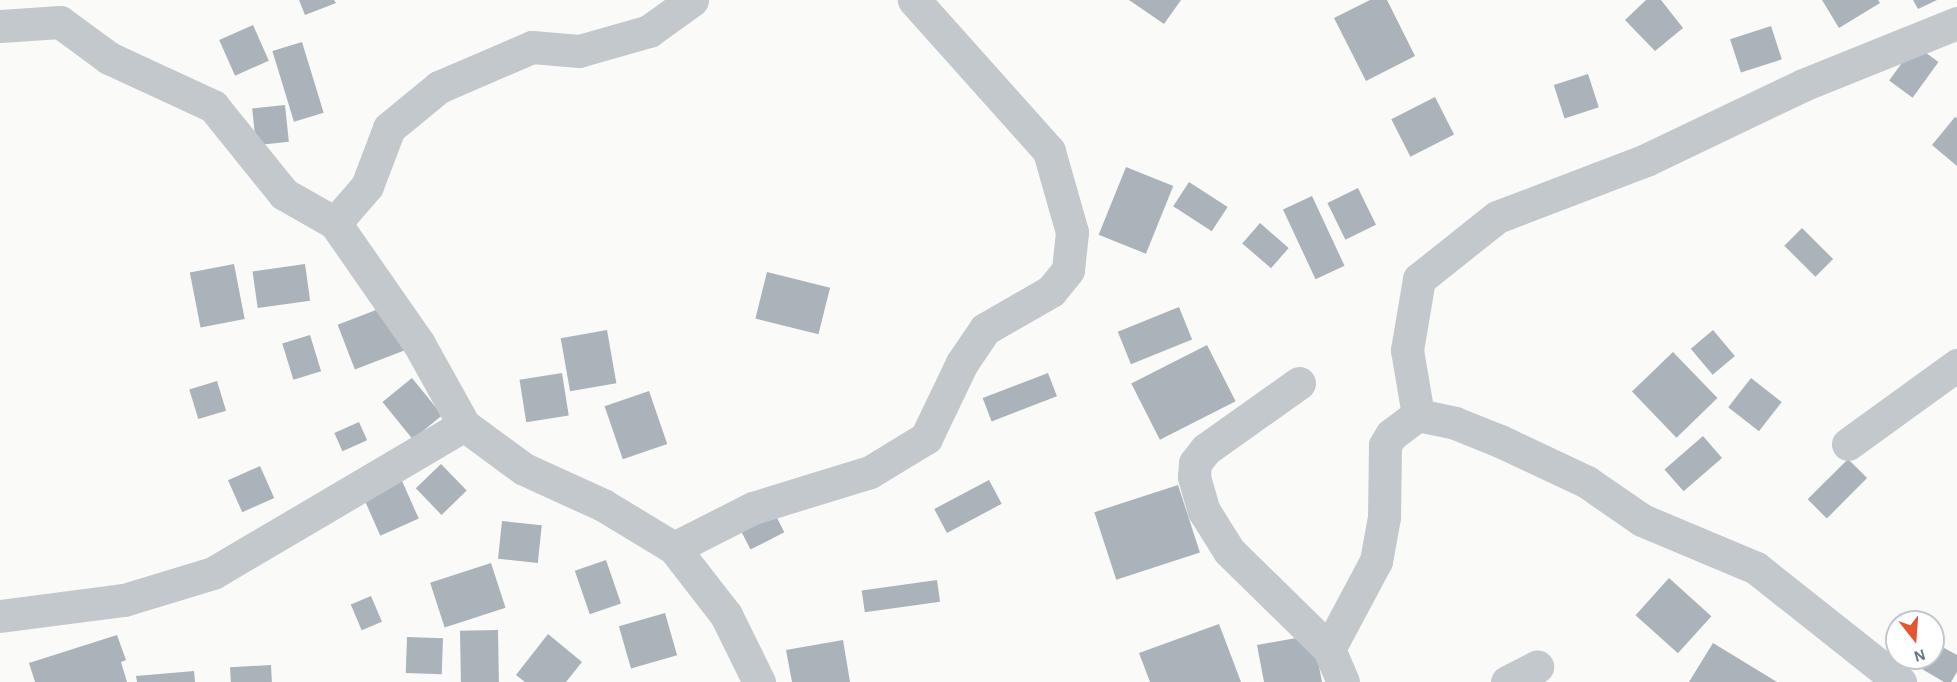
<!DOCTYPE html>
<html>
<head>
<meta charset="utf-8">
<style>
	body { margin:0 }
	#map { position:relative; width:1957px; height:682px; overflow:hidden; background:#fafaf8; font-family:"Alegreya Sans",sans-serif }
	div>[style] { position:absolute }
	.building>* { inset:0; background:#aab3b9; transform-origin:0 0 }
	.street>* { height:33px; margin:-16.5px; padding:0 16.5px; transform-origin:16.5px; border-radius:16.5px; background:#c3c8cc }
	span { translate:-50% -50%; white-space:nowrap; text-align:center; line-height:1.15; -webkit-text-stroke:6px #fff; paint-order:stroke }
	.north { position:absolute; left:1885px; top:610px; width:60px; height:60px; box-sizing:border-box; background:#fff; border:2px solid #c1c8cd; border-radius:50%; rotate:163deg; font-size:16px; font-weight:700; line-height:24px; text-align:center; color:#657683 }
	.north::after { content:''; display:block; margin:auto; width:21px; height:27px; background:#e4572e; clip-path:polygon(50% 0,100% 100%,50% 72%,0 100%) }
</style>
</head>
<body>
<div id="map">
	<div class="building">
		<div style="clip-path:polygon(299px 0,334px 0,336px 3px,305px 15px)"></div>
		<div style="clip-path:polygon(1129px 0,1181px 0,1164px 24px)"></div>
		<div style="clip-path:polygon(1370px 0,1387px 0,1415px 56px,1366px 81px,1334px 18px)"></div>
		<div style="clip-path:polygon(1646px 0,1661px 0,1683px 28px,1655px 51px,1625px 20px)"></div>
		<div style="clip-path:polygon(1822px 0,1878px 0,1880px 3px,1839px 28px)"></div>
		<div style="clip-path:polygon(1913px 0,1937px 0,1918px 9px)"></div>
		<div style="left:253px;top:25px;width:39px;height:37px;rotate:66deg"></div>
		<div style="left:1771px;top:26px;width:35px;height:43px;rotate:72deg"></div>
		<div style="left:302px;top:42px;width:74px;height:31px;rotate:73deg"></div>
		<div style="left:1915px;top:45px;width:29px;height:44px;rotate:36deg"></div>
		<div style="left:1588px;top:74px;width:35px;height:36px;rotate:72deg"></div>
		<div style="left:1435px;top:97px;width:42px;height:49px;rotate:63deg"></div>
		<div style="left:285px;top:105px;width:37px;height:33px;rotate:84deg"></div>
		<div style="clip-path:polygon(1955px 117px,1957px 118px,1957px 166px,1932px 145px)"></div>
		<div style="left:1126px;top:167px;width:51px;height:73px;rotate:22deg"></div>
		<div style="left:1189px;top:182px;width:46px;height:29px;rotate:33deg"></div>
		<div style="left:1358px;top:188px;width:41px;height:34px;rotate:64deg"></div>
		<div style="left:1312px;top:196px;width:77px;height:32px;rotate:65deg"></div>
		<div style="left:1260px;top:223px;width:38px;height:27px;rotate:41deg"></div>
		<div style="left:1802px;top:228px;width:44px;height:25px;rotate:45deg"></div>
		<div style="left:234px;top:264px;width:56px;height:45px;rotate:79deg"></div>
		<div style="left:305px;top:264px;width:37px;height:53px;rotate:82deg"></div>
		<div style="left:767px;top:272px;width:65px;height:48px;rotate:14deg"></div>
		<div style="left:389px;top:305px;width:48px;height:55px;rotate:69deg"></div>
		<div style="left:1179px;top:307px;width:35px;height:66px;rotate:68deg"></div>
		<div style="left:607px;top:330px;width:54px;height:47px;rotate:80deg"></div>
		<div style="left:1713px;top:330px;width:34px;height:29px;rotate:50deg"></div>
		<div style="left:310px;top:335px;width:38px;height:29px;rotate:73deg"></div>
		<div style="left:1207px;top:345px;width:63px;height:85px;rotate:63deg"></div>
		<div style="left:1673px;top:352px;width:64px;height:57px;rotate:46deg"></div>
		<div style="left:562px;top:373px;width:43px;height:43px;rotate:81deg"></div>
		<div style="left:1048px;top:373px;width:25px;height:70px;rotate:69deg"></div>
		<div style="left:412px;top:378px;width:48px;height:38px;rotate:51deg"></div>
		<div style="left:1751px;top:378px;width:39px;height:37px;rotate:38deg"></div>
		<div style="left:217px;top:381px;width:31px;height:29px;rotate:73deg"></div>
		<div style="left:649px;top:391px;width:56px;height:47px;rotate:71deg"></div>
		<div style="left:359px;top:422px;width:20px;height:27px;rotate:66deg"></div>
		<div style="left:1703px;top:436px;width:29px;height:51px;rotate:49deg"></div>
		<div style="left:1848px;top:459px;width:27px;height:57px;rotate:45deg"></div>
		<div style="left:441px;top:464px;width:37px;height:35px;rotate:46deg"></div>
		<div style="left:260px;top:466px;width:35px;height:35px;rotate:66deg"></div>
		<div style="left:398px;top:472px;width:51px;height:42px;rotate:66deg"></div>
		<div style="left:989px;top:480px;width:27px;height:62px;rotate:62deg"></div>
		<div style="left:1178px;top:485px;width:71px;height:88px;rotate:72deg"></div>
		<div style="left:773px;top:510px;width:25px;height:38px;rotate:63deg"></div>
		<div style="left:502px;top:521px;width:40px;height:38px;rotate:6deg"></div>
		<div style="left:606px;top:560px;width:46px;height:33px;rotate:71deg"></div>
		<div style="left:491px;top:563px;width:47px;height:64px;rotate:72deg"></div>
		<div style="left:1669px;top:578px;width:57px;height:50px;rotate:42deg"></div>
		<div style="left:937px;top:580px;width:22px;height:76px;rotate:82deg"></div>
		<div style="left:371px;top:596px;width:28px;height:22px;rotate:67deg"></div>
		<div style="left:665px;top:613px;width:44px;height:48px;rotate:74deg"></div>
		<div style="clip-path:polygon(1219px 624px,1241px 682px,1150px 682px,1139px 653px)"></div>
		<div style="left:498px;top:630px;width:52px;height:38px;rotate:89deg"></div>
		<div style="clip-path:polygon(548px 634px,582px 662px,566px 682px,525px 682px,516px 675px)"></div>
		<div style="clip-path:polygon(117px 635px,126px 660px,121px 662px,127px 682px,35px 682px,29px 663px)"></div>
		<div style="clip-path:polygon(1313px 635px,1322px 682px,1264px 682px,1257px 645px)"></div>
		<div style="left:407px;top:637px;width:36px;height:36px;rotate:2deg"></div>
		<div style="clip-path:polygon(843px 640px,850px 682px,792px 682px,786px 650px)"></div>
		<div style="clip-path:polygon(1933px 642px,1957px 655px,1957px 672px,1951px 682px,1944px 682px,1910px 662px,1912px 658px,1933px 658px)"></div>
		<div style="clip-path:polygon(1713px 643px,1777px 682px,1689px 682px)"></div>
		<div style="left:271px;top:665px;width:17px;height:41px;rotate:87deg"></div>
		<div style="clip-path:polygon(194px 671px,195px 682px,137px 682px,136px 676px)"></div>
	</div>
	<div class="street">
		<div style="left:0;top:26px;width:60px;rotate:-3.8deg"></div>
		<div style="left:60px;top:22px;width:61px;rotate:36.3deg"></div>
		<div style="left:109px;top:58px;width:115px;rotate:24.8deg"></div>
		<div style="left:213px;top:106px;width:113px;rotate:51.1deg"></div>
		<div style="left:284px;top:194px;width:59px;rotate:29.6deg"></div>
		<div style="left:335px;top:223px;width:147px;rotate:55.2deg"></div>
		<div style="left:419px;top:344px;width:93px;rotate:60.9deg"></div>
		<div style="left:464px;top:425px;width:74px;rotate:36.3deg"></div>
		<div style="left:524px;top:469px;width:87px;rotate:24.5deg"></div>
		<div style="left:603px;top:505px;width:83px;rotate:31.2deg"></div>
		<div style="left:674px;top:548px;width:85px;rotate:52.2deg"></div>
		<div style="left:726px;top:615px;width:75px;rotate:63.8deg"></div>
		<div style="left:335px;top:223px;width:49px;rotate:-49.1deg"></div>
		<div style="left:367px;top:186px;width:62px;rotate:-69.2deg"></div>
		<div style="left:389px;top:128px;width:65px;rotate:-39.4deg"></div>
		<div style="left:439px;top:87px;width:101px;rotate:-23.3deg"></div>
		<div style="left:532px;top:47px;width:47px;rotate:4.9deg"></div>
		<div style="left:579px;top:51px;width:73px;rotate:-15.9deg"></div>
		<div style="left:649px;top:31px;width:53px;rotate:-35.8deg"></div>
		<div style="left:1299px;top:383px;width:114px;rotate:144.6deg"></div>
		<div style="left:1206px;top:449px;width:18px;rotate:128deg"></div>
		<div style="left:1195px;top:463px;width:14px;rotate:94deg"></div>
		<div style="left:1194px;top:477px;width:35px;rotate:74deg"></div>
		<div style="left:1204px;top:511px;width:47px;rotate:58deg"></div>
		<div style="left:1229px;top:551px;width:140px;rotate:44.4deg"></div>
		<div style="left:1418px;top:415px;width:66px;rotate:-99.6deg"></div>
		<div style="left:1407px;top:350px;width:72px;rotate:-80.4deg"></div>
		<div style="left:1419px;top:279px;width:100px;rotate:-38.5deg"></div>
		<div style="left:1497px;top:217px;width:160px;rotate:-20.9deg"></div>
		<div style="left:1646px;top:160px;width:174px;rotate:-25.5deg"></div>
		<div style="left:1803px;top:85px;width:166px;rotate:-21.9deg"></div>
		<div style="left:1848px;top:444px;width:135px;rotate:-35.9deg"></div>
		<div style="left:674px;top:548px;width:89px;rotate:-26.9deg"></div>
		<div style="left:753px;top:508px;width:122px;rotate:-17.1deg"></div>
		<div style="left:870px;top:472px;width:66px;rotate:-31.3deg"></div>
		<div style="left:926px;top:438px;width:83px;rotate:-64.4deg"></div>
		<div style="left:962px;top:363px;width:41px;rotate:-55.9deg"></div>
		<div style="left:985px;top:329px;width:76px;rotate:-29.9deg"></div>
		<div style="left:1051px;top:291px;width:27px;rotate:-51deg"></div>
		<div style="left:1068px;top:270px;width:38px;rotate:-84deg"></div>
		<div style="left:1072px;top:232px;width:84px;rotate:-105.9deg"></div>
		<div style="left:1049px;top:151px;width:203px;rotate:-131.8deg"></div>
		<div style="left:0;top:616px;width:125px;rotate:-7.4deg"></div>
		<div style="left:124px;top:600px;width:93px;rotate:-16.9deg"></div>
		<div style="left:213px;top:573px;width:291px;rotate:-30.5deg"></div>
		<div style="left:1343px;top:682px;width:36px;rotate:-113deg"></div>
		<div style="left:1329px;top:649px;width:100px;rotate:-61.9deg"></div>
		<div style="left:1376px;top:561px;width:45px;rotate:-79.7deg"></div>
		<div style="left:1384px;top:517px;width:72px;rotate:-89.2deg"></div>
		<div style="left:1385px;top:445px;width:12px;rotate:-59deg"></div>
		<div style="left:1391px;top:435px;width:34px;rotate:-37deg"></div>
		<div style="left:1418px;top:415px;width:38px;rotate:12deg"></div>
		<div style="left:1455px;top:423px;width:48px;rotate:21.8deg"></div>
		<div style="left:1500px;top:441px;width:96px;rotate:25.2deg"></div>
		<div style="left:1587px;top:482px;width:67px;rotate:34.6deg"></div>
		<div style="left:1642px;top:520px;width:124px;rotate:22.8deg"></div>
		<div style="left:1756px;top:568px;width:184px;rotate:38.4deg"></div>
		<div style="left:1507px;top:682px;width:34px;rotate:-27deg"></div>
	</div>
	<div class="north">N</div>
</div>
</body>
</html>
